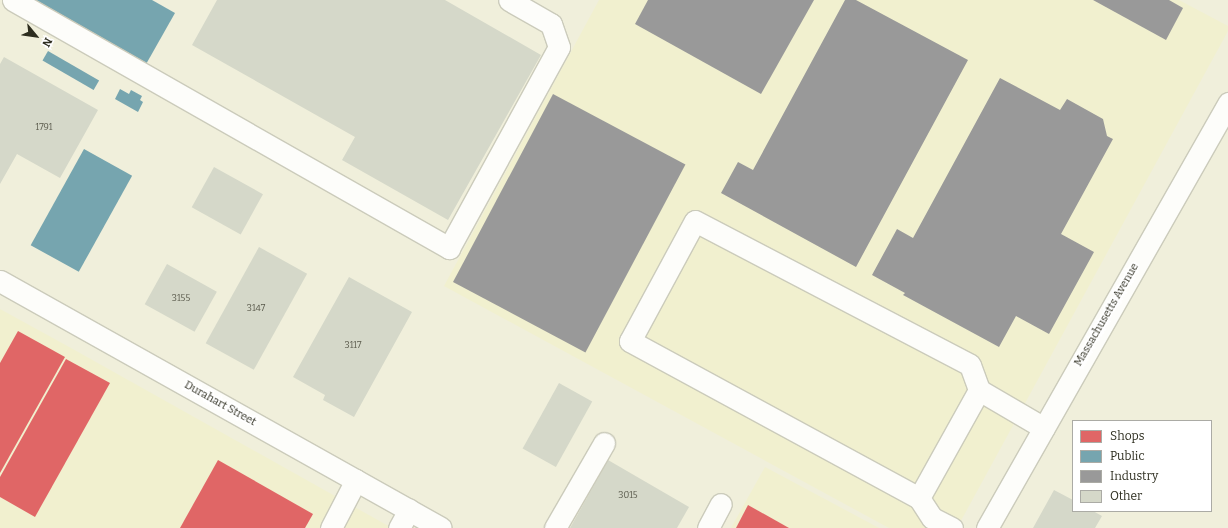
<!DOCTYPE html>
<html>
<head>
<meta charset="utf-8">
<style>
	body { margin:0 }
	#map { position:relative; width:1228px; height:528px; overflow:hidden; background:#f0efdb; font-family:Bitter,serif }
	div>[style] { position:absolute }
	.built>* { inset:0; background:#f1f0cf }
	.shops>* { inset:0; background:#e06666 }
	.public>* { inset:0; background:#76a5af; transform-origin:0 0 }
	.industry>* { inset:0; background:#999; transform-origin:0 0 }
	.building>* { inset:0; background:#d5d8c9; transform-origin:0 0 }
	.roads { filter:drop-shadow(1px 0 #cbcbbb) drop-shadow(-1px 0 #cbcbbb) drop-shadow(0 1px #cbcbbb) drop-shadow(0 -1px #cbcbbb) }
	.minor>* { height:21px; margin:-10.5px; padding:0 10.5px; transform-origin:10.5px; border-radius:10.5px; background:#fdfdfa }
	span { translate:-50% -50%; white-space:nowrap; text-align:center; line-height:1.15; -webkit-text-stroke:4px #fff; paint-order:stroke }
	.number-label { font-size:9px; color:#5a5a4c }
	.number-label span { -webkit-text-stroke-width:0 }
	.street-label { font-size:11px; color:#2d2d1f }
	.legend { position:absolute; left:1072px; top:420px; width:140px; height:92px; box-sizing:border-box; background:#fff; border:1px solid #ababa5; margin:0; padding:5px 7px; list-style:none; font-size:12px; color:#2d2d1f }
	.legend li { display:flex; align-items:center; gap:8px; height:20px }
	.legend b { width:20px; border:1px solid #ababa5 }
	.north { position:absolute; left:16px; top:16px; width:40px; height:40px; -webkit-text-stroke:3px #fff; paint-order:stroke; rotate:119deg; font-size:11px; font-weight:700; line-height:16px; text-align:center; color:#2d2d1f }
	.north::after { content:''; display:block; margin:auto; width:14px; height:18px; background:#2d2d1f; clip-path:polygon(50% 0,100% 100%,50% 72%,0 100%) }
</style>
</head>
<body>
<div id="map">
	<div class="built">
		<div style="clip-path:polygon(599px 0,1179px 0,1228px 26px,1228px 31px,957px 528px,889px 528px,444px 286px)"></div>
		<div style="clip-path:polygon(0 309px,71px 348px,392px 528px,0 528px)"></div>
		<div style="clip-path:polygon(765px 467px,879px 528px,731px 528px)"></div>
	</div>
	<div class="shops">
		<div style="clip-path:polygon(18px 331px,65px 357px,0 473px,0 363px)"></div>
		<div style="clip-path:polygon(66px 359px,110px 383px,35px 517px,0 497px,0 477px)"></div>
		<div style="clip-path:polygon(218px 460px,313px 514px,305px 528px,180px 528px)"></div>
		<div style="clip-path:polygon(748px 505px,789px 528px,736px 528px)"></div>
	</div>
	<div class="public">
		<div style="clip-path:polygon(26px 0,152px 0,175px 13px,145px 66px)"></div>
		<div style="left:48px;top:51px;width:59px;height:11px;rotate:30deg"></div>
		<div style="clip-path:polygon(120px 89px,129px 94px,131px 90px,142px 96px,140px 100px,143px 102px,138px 112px,115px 99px)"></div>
		<div style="left:84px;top:149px;width:55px;height:110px;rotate:29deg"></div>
	</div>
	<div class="industry">
		<div style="clip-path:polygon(648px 0,814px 0,761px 94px,635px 24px)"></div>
		<div style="clip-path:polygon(845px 0,856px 0,968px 60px,856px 267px,721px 193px,738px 162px,753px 170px)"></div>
		<div style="clip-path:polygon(1093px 0,1169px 0,1183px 8px,1166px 40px)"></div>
		<div style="clip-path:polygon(1000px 78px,1060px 110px,1067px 99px,1103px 119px,1107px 136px,1113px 139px,1061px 234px,1094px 252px,1049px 334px,1016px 316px,999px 347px,903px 295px,905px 293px,872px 275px,897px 229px,913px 238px)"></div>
		<div style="left:553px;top:94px;width:150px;height:213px;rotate:28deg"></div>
	</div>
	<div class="building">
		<div style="clip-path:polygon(217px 0,445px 0,541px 55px,448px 220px,342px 160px,355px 137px,192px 45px)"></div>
		<div style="clip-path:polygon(4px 57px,98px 110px,60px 178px,17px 154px,0 184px,0 64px)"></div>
		<div style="left:214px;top:167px;width:56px;height:46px;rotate:29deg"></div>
		<div style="left:259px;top:247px;width:55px;height:110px;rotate:29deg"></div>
		<div style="left:167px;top:264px;width:57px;height:46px;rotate:29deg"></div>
		<div style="clip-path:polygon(349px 277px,412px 312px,354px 417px,323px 400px,325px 395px,293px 377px)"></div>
		<div style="left:559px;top:383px;width:38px;height:75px;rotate:29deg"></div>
		<div style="clip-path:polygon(608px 460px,689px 507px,677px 528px,570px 528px)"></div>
		<div style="clip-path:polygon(1054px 490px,1073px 500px,1073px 511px,1093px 511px,1102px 516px,1095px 528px,1033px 528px)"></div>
	</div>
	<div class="roads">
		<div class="minor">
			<div style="left:13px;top:0;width:502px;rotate:29.63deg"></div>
			<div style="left:449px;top:248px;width:229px;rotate:-61.3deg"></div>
			<div style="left:559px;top:47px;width:24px;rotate:-109deg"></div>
			<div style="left:551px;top:24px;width:48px;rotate:-150.3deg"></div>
			<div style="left:0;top:281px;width:505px;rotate:29.25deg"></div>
			<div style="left:919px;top:498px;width:124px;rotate:-60.9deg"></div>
			<div style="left:331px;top:528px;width:54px;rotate:-62.5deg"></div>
			<div style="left:399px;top:528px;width:21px;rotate:-61deg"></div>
			<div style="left:555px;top:528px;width:98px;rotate:-60deg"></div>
			<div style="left:708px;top:528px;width:27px;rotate:-62deg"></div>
			<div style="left:952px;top:528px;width:22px;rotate:-153deg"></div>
			<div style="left:932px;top:518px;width:24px;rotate:-123deg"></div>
			<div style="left:919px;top:498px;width:329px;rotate:-151.5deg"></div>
			<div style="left:630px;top:341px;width:136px;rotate:-61.6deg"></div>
			<div style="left:695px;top:221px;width:310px;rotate:27.6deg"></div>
			<div style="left:970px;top:365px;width:27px;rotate:70deg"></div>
			<div style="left:979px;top:390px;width:75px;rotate:30.3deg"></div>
			<div style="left:987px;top:528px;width:489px;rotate:-60.4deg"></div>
		</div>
	</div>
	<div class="number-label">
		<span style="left:44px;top:127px">1791</span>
		<span style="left:181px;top:298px">3155</span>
		<span style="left:256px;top:308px">3147</span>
		<span style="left:353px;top:345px">3117</span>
		<span style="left:628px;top:495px">3015</span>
	</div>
	<div class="street-label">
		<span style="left:1107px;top:315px;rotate:-60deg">Massachusetts Avenue</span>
		<span style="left:220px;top:404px;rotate:29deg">Durahart Street</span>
	</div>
	<ul class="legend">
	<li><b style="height:11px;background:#e06666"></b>Shops</li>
	<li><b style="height:11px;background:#76a5af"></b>Public</li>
	<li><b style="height:11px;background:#999"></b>Industry</li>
	<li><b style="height:11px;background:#d5d8c9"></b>Other</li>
	</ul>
	<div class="north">N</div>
</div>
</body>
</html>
